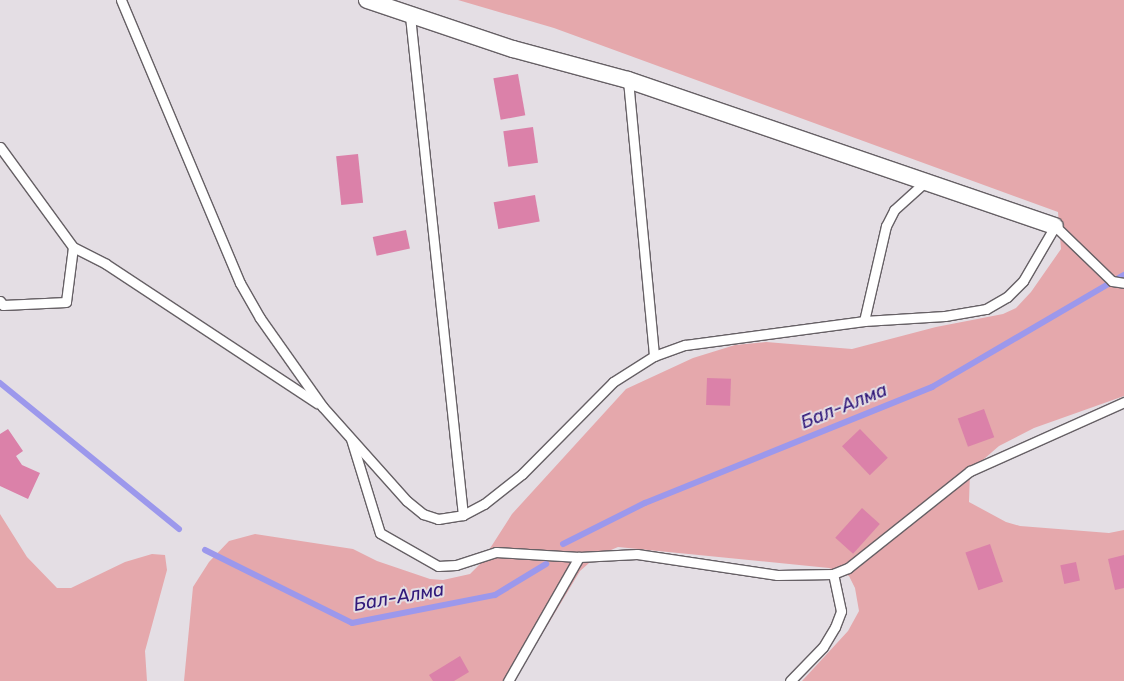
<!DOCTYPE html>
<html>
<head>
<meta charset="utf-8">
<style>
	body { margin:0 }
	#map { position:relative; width:1124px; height:681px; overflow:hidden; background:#e4dee4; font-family:Rubik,sans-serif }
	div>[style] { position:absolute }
	.green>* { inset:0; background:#e5a8ac }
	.stream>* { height:6px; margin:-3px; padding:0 3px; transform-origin:3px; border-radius:3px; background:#9c98ec }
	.building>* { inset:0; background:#db81a9; transform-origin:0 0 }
	.roads { filter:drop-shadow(1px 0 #666065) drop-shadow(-1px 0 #666065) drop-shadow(0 1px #666065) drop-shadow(0 -1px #666065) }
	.service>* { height:9px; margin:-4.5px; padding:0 4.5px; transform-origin:4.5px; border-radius:4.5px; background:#fff }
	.minor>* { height:16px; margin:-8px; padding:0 8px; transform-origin:8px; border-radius:8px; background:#fff }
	span { translate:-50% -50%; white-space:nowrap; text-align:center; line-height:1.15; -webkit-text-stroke:4px #e4dee4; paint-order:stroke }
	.water-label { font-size:19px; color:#31197a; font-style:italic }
</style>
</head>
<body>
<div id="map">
	<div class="green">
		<div style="clip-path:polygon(458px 0,1124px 0,1124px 396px,1034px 428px,999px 446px,970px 471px,969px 502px,1006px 522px,1020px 526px,1109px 533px,1124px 530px,1124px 681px,802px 681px,848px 631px,859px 611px,855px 588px,849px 576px,829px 568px,618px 547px,597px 556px,580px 571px,514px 681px,184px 681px,193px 587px,209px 562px,229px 541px,255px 534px,353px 549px,377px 561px,430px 579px,443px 580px,470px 574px,480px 564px,512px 514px,626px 389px,693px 358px,735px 345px,766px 342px,852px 349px,936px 327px,1003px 314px,1016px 308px,1031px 292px,1061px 249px,1058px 212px,554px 28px)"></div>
		<div style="clip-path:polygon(0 514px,27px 557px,57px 588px,71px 588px,125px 562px,152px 554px,165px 555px,167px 570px,145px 651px,147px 681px,0 681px)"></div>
	</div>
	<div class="stream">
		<div style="left:0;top:383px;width:231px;rotate:39.2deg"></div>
		<div style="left:563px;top:544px;width:92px;rotate:-26.6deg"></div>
		<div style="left:645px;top:503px;width:310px;rotate:-22deg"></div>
		<div style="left:932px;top:387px;width:222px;rotate:-30.3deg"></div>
		<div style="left:205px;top:550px;width:164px;rotate:26.4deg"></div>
		<div style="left:352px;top:623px;width:146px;rotate:-11.1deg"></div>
		<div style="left:495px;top:595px;width:60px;rotate:-31.3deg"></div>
	</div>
	<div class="building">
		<div style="left:518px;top:74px;width:42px;height:25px;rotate:80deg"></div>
		<div style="left:533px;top:127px;width:36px;height:30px;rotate:82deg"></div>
		<div style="left:358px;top:154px;width:49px;height:22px;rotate:84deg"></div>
		<div style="left:535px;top:195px;width:27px;height:42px;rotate:80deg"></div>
		<div style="left:406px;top:230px;width:19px;height:34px;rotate:78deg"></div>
		<div style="left:707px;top:378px;width:24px;height:27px;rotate:2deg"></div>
		<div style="left:984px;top:409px;width:30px;height:28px;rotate:70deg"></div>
		<div style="clip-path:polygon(8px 429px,23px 451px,16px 456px,22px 465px,40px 473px,28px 499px,0 486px,0 434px)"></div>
		<div style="left:860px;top:429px;width:40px;height:25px;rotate:46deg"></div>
		<div style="left:862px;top:508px;width:24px;height:40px;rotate:42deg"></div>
		<div style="left:990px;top:544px;width:40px;height:26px;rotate:71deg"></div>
		<div style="clip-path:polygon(1124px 555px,1124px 588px,1115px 590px,1108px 559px)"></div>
		<div style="left:1076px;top:562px;width:19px;height:16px;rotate:78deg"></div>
		<div style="clip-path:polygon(460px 656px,469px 672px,454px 681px,433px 681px,429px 675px)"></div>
	</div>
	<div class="roads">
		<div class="service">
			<div style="left:121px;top:0;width:307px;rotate:67.2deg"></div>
			<div style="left:240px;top:283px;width:40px;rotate:60.3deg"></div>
			<div style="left:260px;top:318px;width:108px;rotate:54.8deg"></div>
			<div style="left:322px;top:406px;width:127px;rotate:48.2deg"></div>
			<div style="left:407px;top:501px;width:21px;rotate:39deg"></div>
			<div style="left:423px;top:514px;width:16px;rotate:18deg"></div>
			<div style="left:438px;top:519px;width:25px;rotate:-9deg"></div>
			<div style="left:463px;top:515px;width:24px;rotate:-28deg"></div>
			<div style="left:484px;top:504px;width:48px;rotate:-38.3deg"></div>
			<div style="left:522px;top:474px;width:129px;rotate:-45.3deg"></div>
			<div style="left:613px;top:382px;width:49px;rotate:-32.4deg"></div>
			<div style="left:654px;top:356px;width:33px;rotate:-20deg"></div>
			<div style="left:685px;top:345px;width:181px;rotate:-7.6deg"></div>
			<div style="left:864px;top:321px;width:81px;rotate:-3.5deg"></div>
			<div style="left:945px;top:316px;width:42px;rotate:-9.7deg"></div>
			<div style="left:986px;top:309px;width:24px;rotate:-30deg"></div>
			<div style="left:1007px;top:297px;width:23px;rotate:-45deg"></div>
			<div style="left:1023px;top:281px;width:64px;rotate:-59.8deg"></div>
			<div style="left:1055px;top:226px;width:79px;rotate:44deg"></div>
			<div style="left:1112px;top:281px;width:12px;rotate:9deg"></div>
			<div style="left:410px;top:16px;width:502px;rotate:83.94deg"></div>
			<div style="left:628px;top:80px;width:277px;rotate:84.6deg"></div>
			<div style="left:0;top:147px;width:124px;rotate:53.9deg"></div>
			<div style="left:73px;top:247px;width:55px;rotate:97.3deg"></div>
			<div style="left:66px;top:302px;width:63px;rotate:177.3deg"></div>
			<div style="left:3px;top:305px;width:5px;rotate:-127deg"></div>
			<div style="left:73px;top:247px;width:37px;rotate:27deg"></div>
			<div style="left:106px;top:264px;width:253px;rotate:33.4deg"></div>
			<div style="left:864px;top:321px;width:98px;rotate:-77deg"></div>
			<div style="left:886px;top:226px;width:18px;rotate:-63deg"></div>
			<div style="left:894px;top:210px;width:42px;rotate:-42.1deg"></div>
			<div style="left:351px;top:439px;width:98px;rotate:72.9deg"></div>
			<div style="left:380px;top:533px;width:67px;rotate:29.6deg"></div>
			<div style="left:438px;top:566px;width:18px;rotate:-3deg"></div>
			<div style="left:456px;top:565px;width:42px;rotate:-18deg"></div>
			<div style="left:496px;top:552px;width:83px;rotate:3.4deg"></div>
			<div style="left:579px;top:557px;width:58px;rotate:-3deg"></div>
			<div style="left:637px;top:554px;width:142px;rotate:8.5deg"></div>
			<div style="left:777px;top:575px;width:56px;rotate:-1deg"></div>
			<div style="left:833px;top:574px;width:16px;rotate:-22deg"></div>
			<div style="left:848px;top:568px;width:156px;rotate:-38.5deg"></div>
			<div style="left:970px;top:471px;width:169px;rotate:-24.1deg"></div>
			<div style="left:508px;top:681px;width:143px;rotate:-60.2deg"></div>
			<div style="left:790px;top:681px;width:47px;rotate:-45.9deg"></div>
			<div style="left:823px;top:647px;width:23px;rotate:-59deg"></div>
			<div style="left:835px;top:627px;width:17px;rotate:-69deg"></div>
			<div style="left:841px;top:611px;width:38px;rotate:-102deg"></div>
		</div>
		<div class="minor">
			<div style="left:367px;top:0;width:154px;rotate:18.6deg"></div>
			<div style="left:513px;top:49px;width:119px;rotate:15.1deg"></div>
			<div style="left:628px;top:80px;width:451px;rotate:18.9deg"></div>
		</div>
	</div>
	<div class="water-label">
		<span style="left:844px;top:406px;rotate:-22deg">Бал-Алма</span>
		<span style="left:399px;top:597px;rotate:-10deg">Бал-Алма</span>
	</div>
</div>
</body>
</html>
